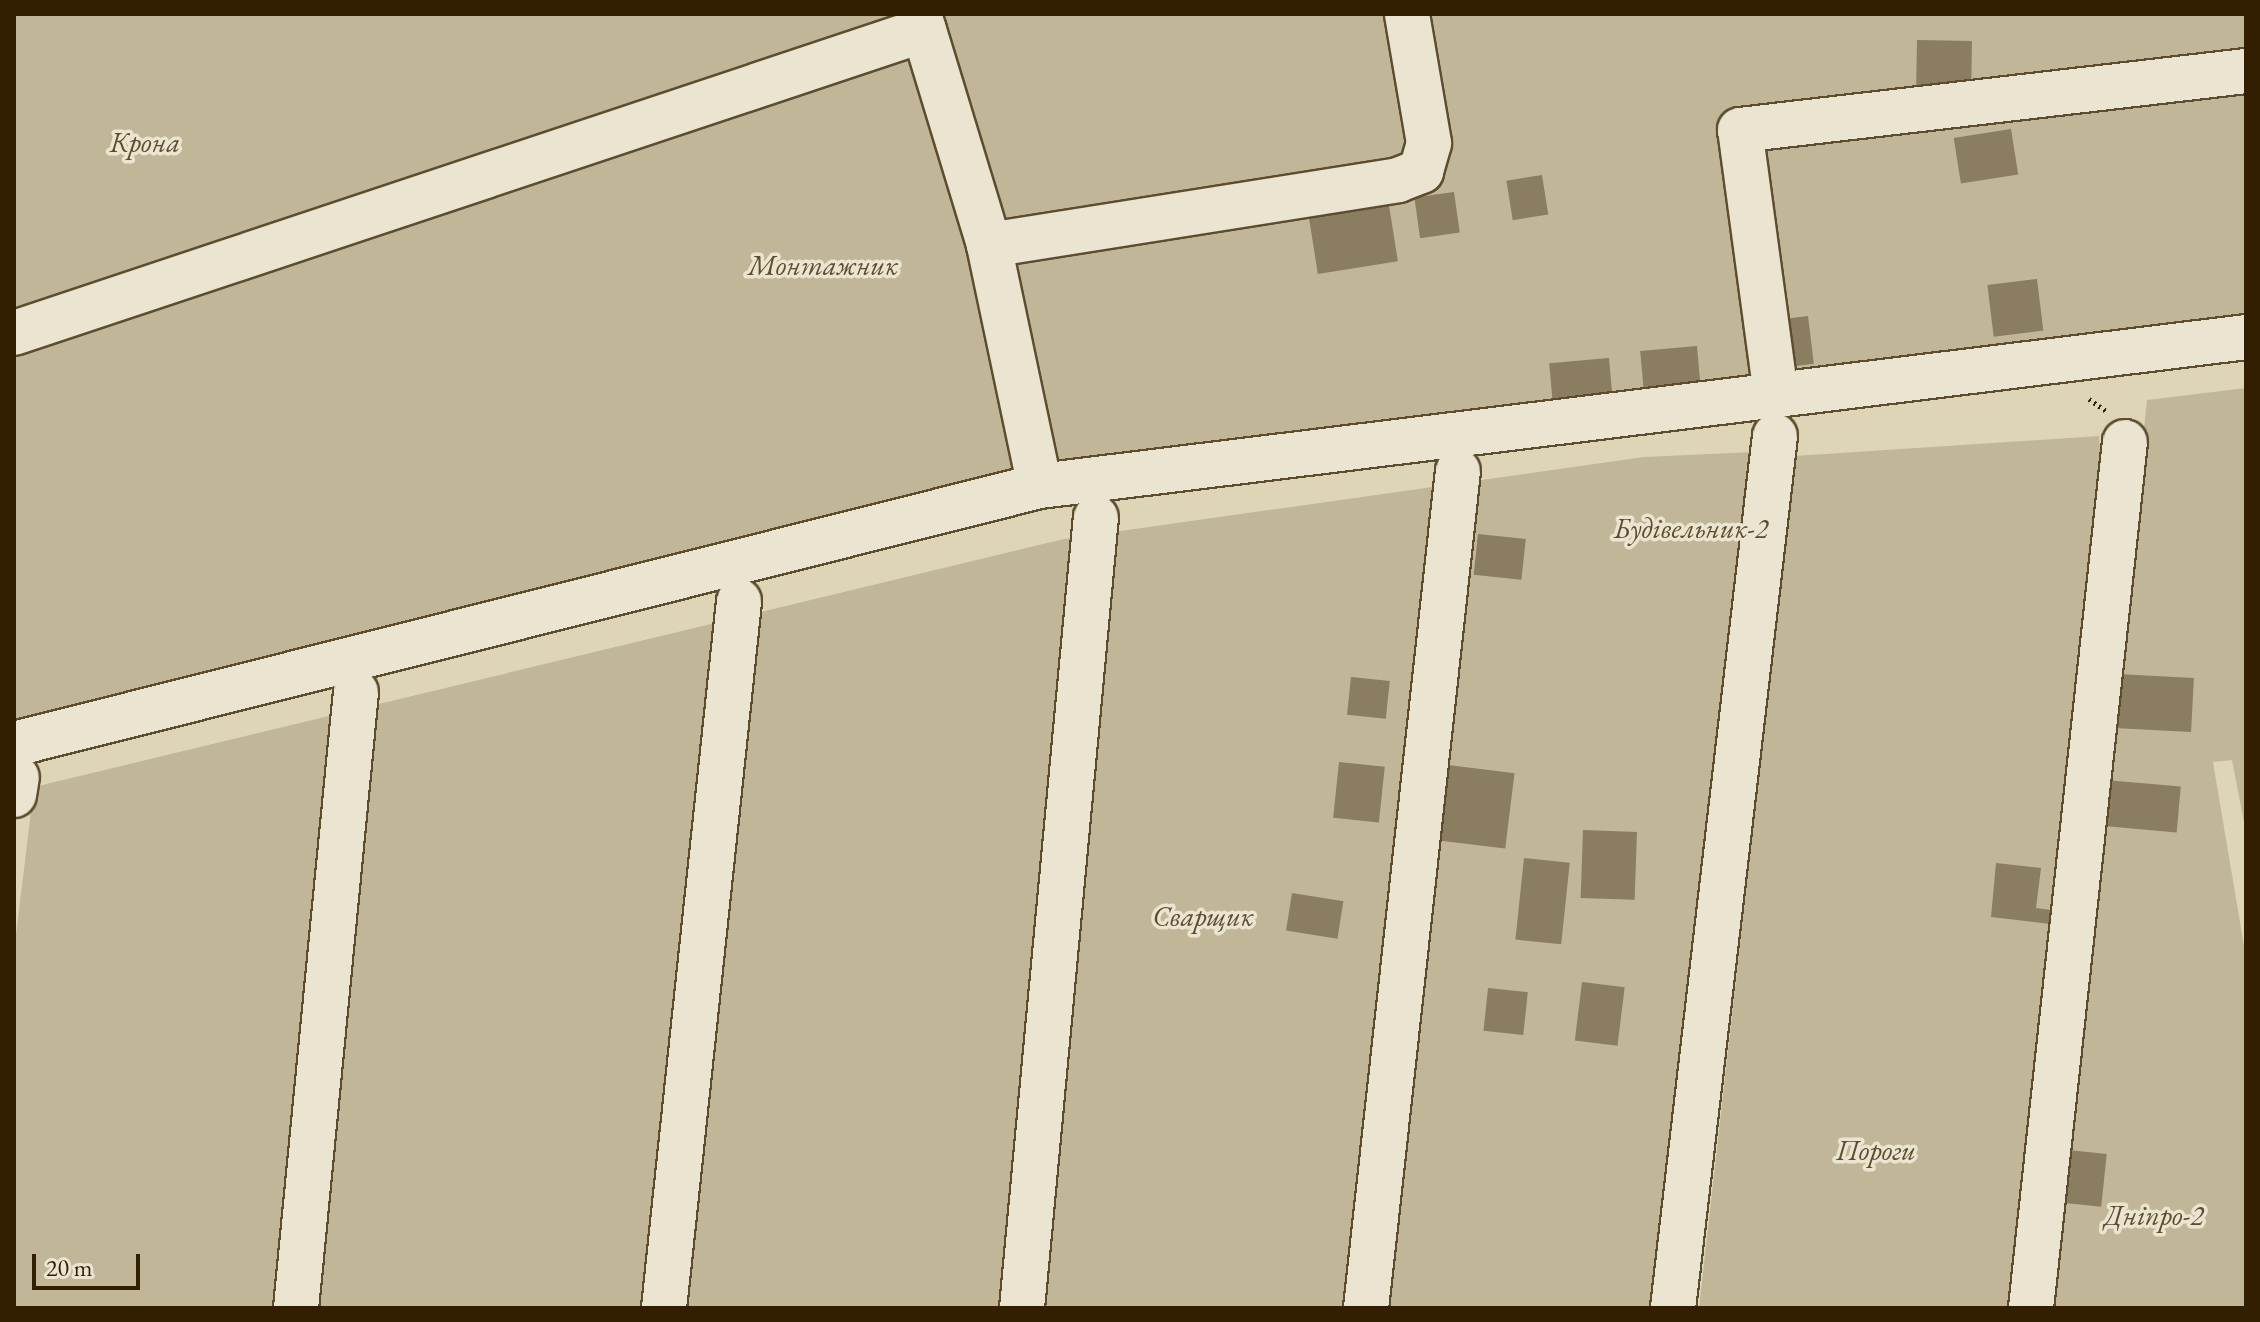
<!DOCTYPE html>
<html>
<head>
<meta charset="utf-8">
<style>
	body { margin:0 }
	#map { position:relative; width:2260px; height:1322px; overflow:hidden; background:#ded5b7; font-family:"EB Garamond",serif }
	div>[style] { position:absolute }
	.green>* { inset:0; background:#c1b698 }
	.building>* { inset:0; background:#8b7d5f; transform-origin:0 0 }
	.path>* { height:5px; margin-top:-2.5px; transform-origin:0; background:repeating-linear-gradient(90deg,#321e00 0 2px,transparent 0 6px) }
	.roads { filter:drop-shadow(2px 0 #5d4c2e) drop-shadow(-2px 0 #5d4c2e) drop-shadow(0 2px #5d4c2e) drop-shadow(0 -2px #5d4c2e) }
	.minor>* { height:44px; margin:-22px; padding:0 22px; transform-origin:22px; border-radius:22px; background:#eae4d0 }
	span { translate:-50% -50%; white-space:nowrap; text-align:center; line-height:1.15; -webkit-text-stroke:7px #eae4d0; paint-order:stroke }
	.park-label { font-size:28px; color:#5d4c2e; font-style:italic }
	.frame { position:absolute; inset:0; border:16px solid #321e00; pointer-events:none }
	.scale { position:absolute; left:32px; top:1254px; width:108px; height:36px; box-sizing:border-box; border:4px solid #321e00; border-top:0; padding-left:10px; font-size:24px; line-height:28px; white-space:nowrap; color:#321e00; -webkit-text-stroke:6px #eae4d0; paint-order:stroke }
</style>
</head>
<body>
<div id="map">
	<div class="green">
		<div style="clip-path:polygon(14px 14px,2246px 14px,2246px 319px,1398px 436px,14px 721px,14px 357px,590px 159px,14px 318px)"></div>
		<div style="clip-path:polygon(2246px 388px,2246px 833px,2232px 760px,2213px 762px,2246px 958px,2246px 1308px,2052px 1308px,2147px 400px)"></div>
		<div style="clip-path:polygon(2099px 436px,2103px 492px,2017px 1308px,1699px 1308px,1795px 456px)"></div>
		<div style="clip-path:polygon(1753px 452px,1665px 1308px,14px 1308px,14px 951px,34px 787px,1064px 539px,1644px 457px)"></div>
	</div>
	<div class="building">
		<div style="left:1917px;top:40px;width:55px;height:45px;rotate:1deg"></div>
		<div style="left:2011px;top:129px;width:46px;height:58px;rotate:81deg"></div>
		<div style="left:1542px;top:175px;width:40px;height:36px;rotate:81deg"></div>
		<div style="left:1454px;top:192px;width:41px;height:40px;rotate:82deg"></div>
		<div style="left:1388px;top:199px;width:63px;height:81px;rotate:81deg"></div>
		<div style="left:2037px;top:279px;width:52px;height:50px;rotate:83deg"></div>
		<div style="left:1808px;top:316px;width:48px;height:37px;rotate:83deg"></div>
		<div style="left:1697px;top:346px;width:42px;height:57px;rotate:85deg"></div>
		<div style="left:1609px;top:358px;width:44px;height:60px;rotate:85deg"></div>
		<div style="left:1478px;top:534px;width:48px;height:41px;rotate:6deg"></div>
		<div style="left:2117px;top:674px;width:77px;height:54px;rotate:3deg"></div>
		<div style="left:1351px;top:677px;width:39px;height:38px;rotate:6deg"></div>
		<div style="left:1339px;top:762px;width:46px;height:56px;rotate:6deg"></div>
		<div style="left:1448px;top:765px;width:67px;height:76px;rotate:7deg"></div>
		<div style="left:2105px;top:780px;width:76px;height:46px;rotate:5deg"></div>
		<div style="left:1583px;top:830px;width:54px;height:68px;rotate:2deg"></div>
		<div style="left:1524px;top:858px;width:46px;height:82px;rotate:6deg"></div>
		<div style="clip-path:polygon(1996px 863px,2041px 868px,2036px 908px,2051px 910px,2050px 924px,1991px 917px)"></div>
		<div style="left:1292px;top:893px;width:52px;height:38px;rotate:9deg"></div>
		<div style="left:1582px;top:982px;width:43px;height:59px;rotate:7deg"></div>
		<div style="left:1488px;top:988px;width:40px;height:43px;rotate:6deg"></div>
		<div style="left:2059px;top:1149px;width:48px;height:53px;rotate:6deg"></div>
	</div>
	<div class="path">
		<div style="left:2089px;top:399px;width:21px;rotate:35deg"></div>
	</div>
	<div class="roads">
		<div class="minor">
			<div style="left:919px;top:14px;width:241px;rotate:73.1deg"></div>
			<div style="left:989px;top:245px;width:246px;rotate:78.1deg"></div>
			<div style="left:989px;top:245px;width:414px;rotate:-9deg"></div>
			<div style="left:1398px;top:180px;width:25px;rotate:-21deg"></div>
			<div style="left:1421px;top:171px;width:29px;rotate:-74deg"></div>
			<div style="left:1429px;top:143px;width:131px;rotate:-99.7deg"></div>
			<div style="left:14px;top:333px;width:959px;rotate:-18.42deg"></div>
			<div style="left:1776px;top:395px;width:267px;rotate:-97.7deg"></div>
			<div style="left:1740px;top:130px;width:509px;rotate:-6.65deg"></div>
			<div style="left:14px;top:744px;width:1058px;rotate:-14.12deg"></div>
			<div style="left:1040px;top:486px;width:1215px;rotate:-7.04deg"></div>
			<div style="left:14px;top:795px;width:18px;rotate:-81deg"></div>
			<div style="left:296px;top:1308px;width:619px;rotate:-84.44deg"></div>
			<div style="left:664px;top:1308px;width:711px;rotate:-83.94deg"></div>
			<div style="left:1022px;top:1308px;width:794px;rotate:-84.66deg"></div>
			<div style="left:1366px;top:1308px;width:842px;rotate:-83.73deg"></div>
			<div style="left:1673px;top:1308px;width:878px;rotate:-83.33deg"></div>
			<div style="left:2031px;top:1308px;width:871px;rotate:-83.81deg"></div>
		</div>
	</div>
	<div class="park-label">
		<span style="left:145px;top:142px">Крона</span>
		<span style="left:823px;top:265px">Монтажник</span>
		<span style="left:1691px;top:528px">Будівельник-2</span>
		<span style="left:1203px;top:916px">Сварщик</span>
		<span style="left:1876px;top:1150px">Пороги</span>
		<span style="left:2154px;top:1215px">Дніпро-2</span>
	</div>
	<div class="frame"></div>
	<div class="scale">20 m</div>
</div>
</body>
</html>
